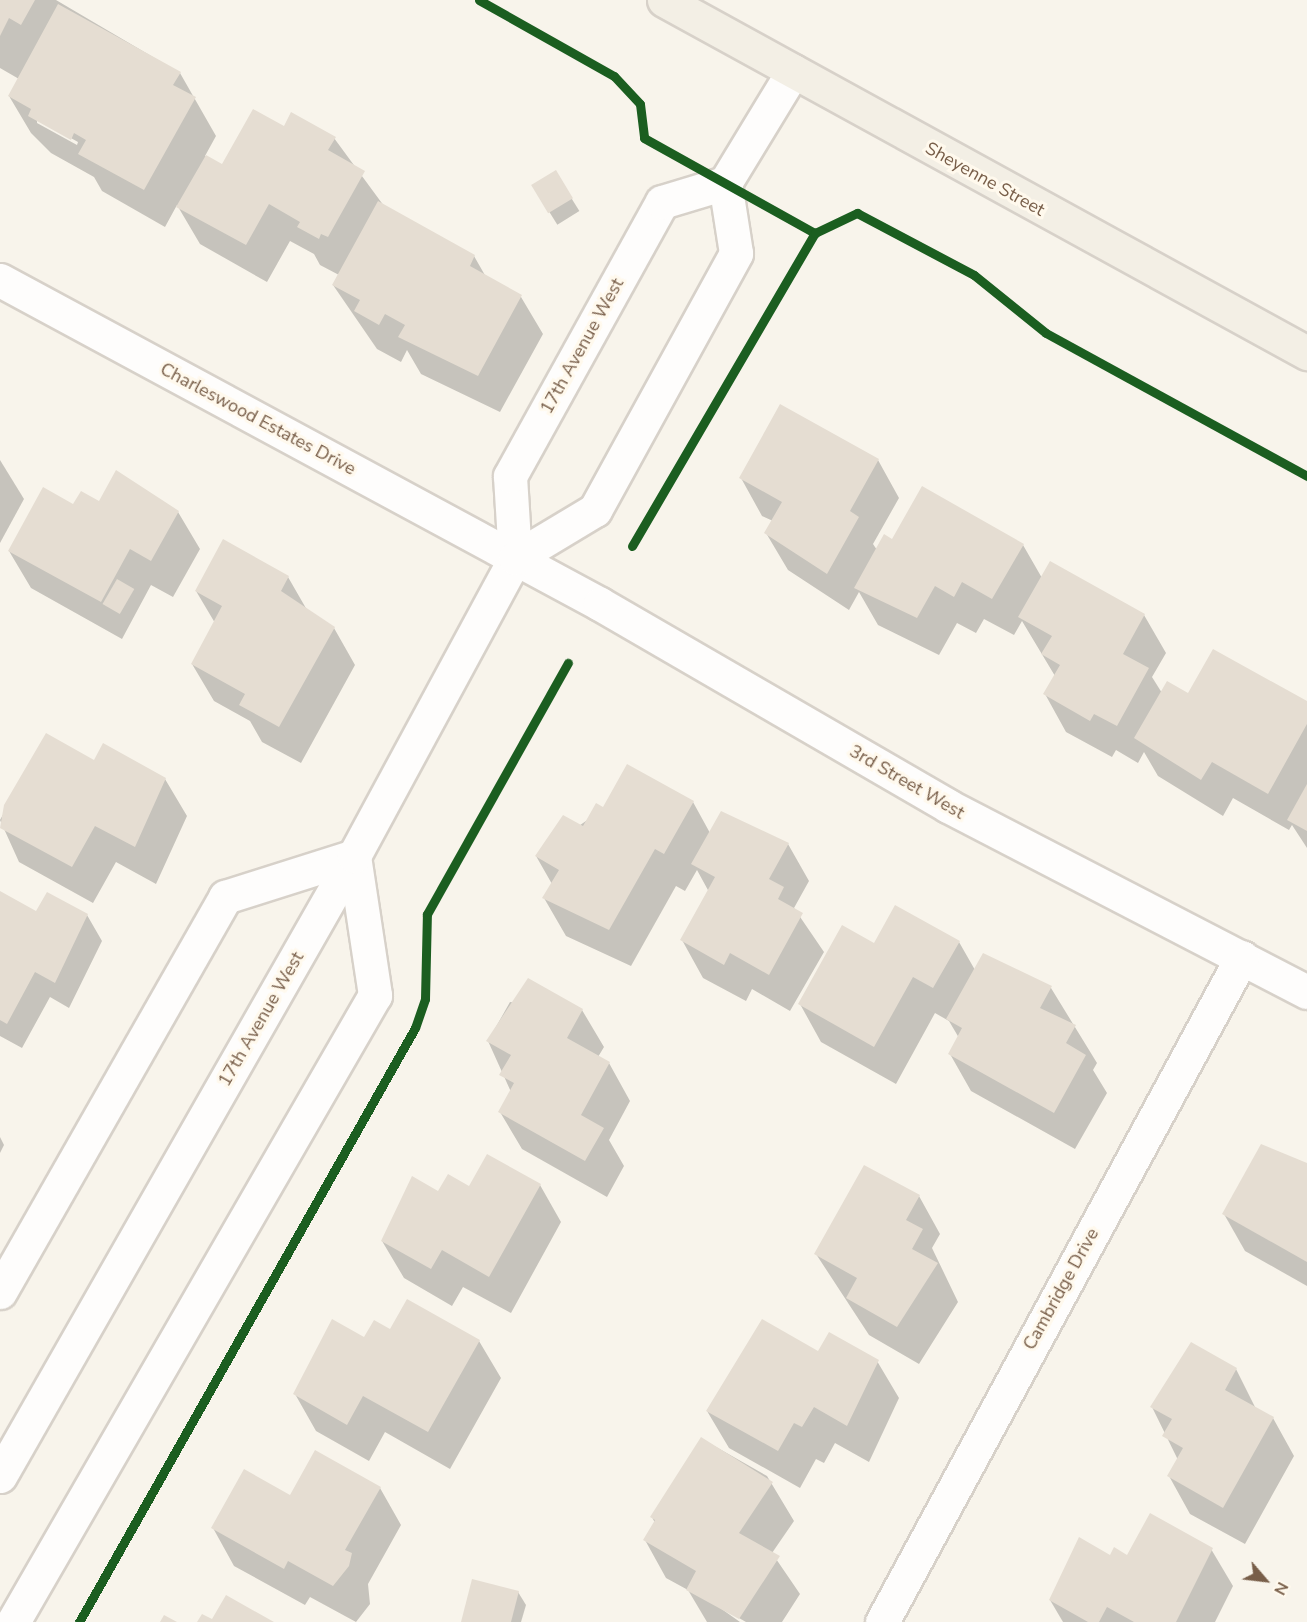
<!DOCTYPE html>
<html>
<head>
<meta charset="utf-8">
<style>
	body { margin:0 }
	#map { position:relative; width:1307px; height:1622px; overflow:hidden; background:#f8f4eb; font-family:"Nunito Sans",sans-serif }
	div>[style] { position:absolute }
	.shadow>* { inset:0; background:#0003; transform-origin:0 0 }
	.building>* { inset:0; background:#e5ddd2; transform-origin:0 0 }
	.roads { filter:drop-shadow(2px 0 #d7d1c9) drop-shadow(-2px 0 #d7d1c9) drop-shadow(0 2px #d7d1c9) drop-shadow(0 -2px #d7d1c9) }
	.minor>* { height:33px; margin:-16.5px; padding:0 16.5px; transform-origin:16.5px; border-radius:16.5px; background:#fefdfc }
	.major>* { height:33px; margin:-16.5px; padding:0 16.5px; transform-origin:16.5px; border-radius:16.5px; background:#f3efe5 }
	.cycleway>* { height:9px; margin:-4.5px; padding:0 4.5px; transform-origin:4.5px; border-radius:4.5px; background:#1b5e20 }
	span { translate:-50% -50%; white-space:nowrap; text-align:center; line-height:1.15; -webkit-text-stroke:6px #fff9ed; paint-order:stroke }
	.street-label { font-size:18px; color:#785e49 }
	.north { position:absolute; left:1235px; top:1550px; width:60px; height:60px; -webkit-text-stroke:4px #fff9ed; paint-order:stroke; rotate:118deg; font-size:16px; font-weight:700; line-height:24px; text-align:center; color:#785e49 }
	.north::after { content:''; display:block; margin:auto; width:21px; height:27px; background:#785e49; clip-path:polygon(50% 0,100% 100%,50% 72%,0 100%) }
</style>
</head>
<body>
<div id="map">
	<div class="shadow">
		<div style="clip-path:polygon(evenodd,0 0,56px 0,180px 73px,216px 136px,205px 156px,223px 166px,284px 128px,334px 138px,384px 206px,474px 256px,486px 277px,521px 297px,543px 334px,500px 412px,421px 374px,407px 350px,401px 362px,377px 349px,333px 285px,339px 275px,320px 265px,314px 254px,290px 241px,267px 282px,200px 244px,177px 205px,165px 227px,102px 191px,94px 177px,51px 153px,31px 133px,9px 96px,19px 79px,0 68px,0 0,37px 119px,78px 142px,77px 145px,37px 123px,37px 119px)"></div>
		<div style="left:555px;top:172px;width:46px;height:26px;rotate:58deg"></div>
		<div style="clip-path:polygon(0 460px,24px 499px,0 543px)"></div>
		<div style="clip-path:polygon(878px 460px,899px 498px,873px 544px,877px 550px,892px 541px,1023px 545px,1042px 578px,1144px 615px,1166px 653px,1152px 677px,1162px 693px,1307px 703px,1307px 848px,1292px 825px,1289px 830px,1233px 798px,1223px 816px,1158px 776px,1144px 752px,1138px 763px,1116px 750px,1112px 757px,1066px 732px,1045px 694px,1055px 676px,1022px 621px,1014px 635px,984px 619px,976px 633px,957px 623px,939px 655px,878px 625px,859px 592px,849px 610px,788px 570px,766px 533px,773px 521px,762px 516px,741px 478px)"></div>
		<div style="clip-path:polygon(99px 503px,178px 512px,200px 549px,173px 597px,151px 585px,122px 639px,31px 588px,9px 551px,74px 506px)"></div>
		<div style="clip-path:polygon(288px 577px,307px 610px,334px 628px,355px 665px,301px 763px,262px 742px,250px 721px,214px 701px,192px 664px,215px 623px,196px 591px)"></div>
		<div style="clip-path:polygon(47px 735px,95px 762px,165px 779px,187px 816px,156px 884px,116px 862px,93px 903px,19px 862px,0 820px)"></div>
		<div style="clip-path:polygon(693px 802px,710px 833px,788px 844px,809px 881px,794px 908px,824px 952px,790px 1011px,752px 989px,746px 1001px,703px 978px,682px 940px,709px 892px,697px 870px,685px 891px,676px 886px,631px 966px,566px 936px,544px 898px,552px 884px,536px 856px,603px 809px)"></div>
		<div style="clip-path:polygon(0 893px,37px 913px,48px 894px,87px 915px,102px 941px,69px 1008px,50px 997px,22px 1048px,0 1036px)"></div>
		<div style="clip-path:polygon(959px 942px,975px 970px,983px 955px,1051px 988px,1097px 1063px,1093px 1070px,1107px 1093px,1075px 1149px,971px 1091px,950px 1054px,959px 1038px,949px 1021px,935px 1013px,896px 1084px,821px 1042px,800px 1004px,874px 945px)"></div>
		<div style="clip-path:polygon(510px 1002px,582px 1010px,604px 1047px,598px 1057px,609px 1063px,630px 1101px,609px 1140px,624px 1166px,607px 1197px,522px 1149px,500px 1112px,511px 1092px,488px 1041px)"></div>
		<div style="clip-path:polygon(0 1137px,4px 1145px,0 1153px)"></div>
		<div style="clip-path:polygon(1307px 1165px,1307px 1286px,1245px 1251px,1224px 1214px)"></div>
		<div style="clip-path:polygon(540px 1185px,561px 1222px,511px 1313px,463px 1287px,452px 1306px,404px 1278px,382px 1241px,439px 1193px)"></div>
		<div style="clip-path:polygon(919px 1196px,940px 1234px,932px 1248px,958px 1302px,919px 1364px,869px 1335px,816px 1254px)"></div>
		<div style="clip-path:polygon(391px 1331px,479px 1341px,501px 1378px,450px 1469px,385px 1432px,369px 1461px,316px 1431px,295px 1394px,365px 1339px)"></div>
		<div style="clip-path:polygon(818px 1353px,877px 1361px,899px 1398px,869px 1462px,835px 1443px,824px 1463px,816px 1459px,800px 1488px,729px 1448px,707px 1411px)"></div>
		<div style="clip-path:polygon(1236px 1369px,1256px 1409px,1273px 1418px,1294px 1456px,1245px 1544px,1190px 1514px,1169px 1476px,1178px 1460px,1152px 1407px)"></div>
		<div style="clip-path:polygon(702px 1439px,767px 1476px,794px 1521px,772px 1553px,800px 1594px,782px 1622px,746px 1622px,716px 1605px,740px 1622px,707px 1622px,688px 1590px,666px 1578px,645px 1540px,655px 1523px,652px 1517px)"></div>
		<div style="clip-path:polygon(380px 1488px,401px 1525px,368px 1584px,370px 1604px,356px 1622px,310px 1597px,305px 1605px,234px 1566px,213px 1528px,291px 1497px)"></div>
		<div style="clip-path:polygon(1211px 1549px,1233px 1586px,1215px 1622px,1063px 1622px,1050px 1600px,1111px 1557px)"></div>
		<div style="clip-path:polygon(518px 1592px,526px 1605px,521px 1622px,463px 1622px)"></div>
	</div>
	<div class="building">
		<div style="clip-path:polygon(0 0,35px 0,21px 25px,9px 18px,0 36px)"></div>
		<div style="clip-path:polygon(58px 4px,181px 72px,173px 85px,196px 97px,144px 190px,78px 154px,86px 140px,74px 133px,71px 140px,28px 116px,31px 109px,8px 96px)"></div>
		<div style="clip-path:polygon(253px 109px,284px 126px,291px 112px,336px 137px,328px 150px,365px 171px,328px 237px,321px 234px,319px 239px,297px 227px,300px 222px,269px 204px,246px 245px,176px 207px,206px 155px,222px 164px)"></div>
		<div style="left:556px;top:170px;width:33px;height:29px;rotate:59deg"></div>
		<div style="clip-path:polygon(378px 201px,475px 255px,470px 266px,522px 295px,478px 376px,398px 337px,405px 325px,385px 314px,379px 325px,354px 311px,360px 300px,332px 285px)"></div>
		<div style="clip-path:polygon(780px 404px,879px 459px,850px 511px,859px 517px,827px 574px,764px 533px,782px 502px,739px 478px)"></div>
		<div style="clip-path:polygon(116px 470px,179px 511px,151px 561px,130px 549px,101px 602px,8px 551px,43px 487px,73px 504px,81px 491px,99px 501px)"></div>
		<div style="clip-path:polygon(922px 486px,1024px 544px,992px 599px,962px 582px,954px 597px,935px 586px,917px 618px,854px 588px,884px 534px,892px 539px)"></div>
		<div style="clip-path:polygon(223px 539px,289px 576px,281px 591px,335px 627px,279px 727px,239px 705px,245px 694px,191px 664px,222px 606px,195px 591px)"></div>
		<div style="clip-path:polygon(1050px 561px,1145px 614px,1123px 654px,1149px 668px,1117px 726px,1094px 714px,1090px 721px,1043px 694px,1060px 665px,1041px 654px,1052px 636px,1018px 617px)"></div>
		<div style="left:117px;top:579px;width:20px;height:29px;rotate:30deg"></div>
		<div style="clip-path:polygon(1213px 649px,1307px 701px,1307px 724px,1268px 794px,1212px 762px,1201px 780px,1134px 738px,1167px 681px,1188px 693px)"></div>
		<div style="clip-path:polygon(46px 733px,94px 760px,103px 743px,166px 778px,135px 847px,95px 826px,72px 867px,0 828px,4px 805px)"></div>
		<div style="clip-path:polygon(627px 764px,694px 801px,664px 854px,655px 849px,609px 930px,542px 898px,559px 870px,535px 856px,563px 815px,583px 826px,596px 803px,603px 807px)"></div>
		<div style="clip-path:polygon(1307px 784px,1307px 831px,1287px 820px)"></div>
		<div style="clip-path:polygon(721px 811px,789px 843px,769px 879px,784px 887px,778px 899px,803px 913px,769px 975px,730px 953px,724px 965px,680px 940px,715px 877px,691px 864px)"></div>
		<div style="clip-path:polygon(0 891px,36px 911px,47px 892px,88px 914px,55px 983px,35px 972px,7px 1024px,0 1020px)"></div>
		<div style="clip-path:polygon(895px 905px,960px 941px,933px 988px,913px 977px,874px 1047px,798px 1004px,842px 925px,874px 943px)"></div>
		<div style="clip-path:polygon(983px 953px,1052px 986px,1040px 1008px,1076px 1025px,1066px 1043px,1086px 1055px,1054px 1113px,948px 1054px,962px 1028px,946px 1019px)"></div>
		<div style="clip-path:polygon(528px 978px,583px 1009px,567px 1038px,610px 1062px,581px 1115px,604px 1128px,585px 1161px,498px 1112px,514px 1083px,499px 1075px,511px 1055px,486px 1041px)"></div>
		<div style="clip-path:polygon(1261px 1144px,1307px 1163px,1307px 1262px,1222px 1214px)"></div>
		<div style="clip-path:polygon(487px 1154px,541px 1184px,489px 1277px,442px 1250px,431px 1269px,381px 1241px,412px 1176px,438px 1191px,448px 1174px,469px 1186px)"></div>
		<div style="clip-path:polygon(864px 1165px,920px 1195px,906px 1220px,923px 1229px,912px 1249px,938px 1263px,897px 1327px,846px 1298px,857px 1278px,814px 1254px)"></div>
		<div style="clip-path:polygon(407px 1299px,480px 1340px,428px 1432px,363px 1396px,347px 1425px,293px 1394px,332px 1319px,364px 1337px,374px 1320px,390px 1329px)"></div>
		<div style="clip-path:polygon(762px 1319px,818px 1351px,829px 1332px,879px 1360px,847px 1426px,814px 1407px,802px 1427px,794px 1423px,778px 1451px,706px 1411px)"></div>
		<div style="clip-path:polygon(1191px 1342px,1237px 1368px,1225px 1390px,1274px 1417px,1223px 1508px,1167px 1476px,1183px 1448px,1162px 1436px,1172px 1419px,1150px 1407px)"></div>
		<div style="clip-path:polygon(701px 1437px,773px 1482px,739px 1533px,780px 1556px,739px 1619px,686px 1590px,696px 1571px,643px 1540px,655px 1520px,650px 1517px)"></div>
		<div style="clip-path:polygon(315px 1450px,381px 1487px,345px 1550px,352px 1553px,349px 1566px,333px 1586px,288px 1561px,284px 1569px,211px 1528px,244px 1469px,290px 1495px)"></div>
		<div style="clip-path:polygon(1150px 1513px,1213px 1548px,1176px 1622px,1134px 1622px,1107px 1607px,1099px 1622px,1088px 1622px,1049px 1600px,1079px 1537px,1110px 1555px,1114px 1547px,1127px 1555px)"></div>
		<div style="clip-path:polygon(472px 1579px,519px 1591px,511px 1622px,461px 1622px)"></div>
		<div style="clip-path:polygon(226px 1595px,274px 1622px,197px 1622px,202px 1614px,212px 1619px)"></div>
		<div style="clip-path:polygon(164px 1615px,177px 1622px,160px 1622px)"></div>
	</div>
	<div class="roads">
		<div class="minor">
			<div style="left:0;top:280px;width:682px;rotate:28.37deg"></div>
			<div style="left:600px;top:604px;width:402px;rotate:30.1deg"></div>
			<div style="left:948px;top:806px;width:404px;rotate:27.4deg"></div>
			<div style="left:515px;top:558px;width:82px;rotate:-93.5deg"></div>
			<div style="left:510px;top:476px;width:313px;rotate:-61deg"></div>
			<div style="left:662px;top:202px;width:66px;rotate:-16.8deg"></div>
			<div style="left:0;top:1292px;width:455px;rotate:-60.3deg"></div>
			<div style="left:225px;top:897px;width:135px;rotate:-17.6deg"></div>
			<div style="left:354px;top:856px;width:141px;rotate:81.4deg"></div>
			<div style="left:375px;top:995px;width:724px;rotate:120deg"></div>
			<div style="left:0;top:1476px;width:714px;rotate:-60.28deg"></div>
			<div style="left:354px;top:856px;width:339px;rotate:-61.6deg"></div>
			<div style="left:515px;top:558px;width:93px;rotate:-31deg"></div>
			<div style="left:595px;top:510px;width:293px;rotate:-61.2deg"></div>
			<div style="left:736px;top:253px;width:71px;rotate:-98.9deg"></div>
			<div style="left:725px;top:183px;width:131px;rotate:-58.7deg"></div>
			<div style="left:882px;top:1622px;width:756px;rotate:-61.57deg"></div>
		</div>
		<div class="major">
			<div style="left:664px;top:0;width:734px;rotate:28.77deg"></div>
		</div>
	</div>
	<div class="cycleway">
		<div style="left:479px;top:0;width:155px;rotate:29.4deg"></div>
		<div style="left:614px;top:76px;width:38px;rotate:47deg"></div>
		<div style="left:640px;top:104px;width:34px;rotate:83deg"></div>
		<div style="left:644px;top:138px;width:196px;rotate:29.1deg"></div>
		<div style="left:632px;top:546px;width:363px;rotate:-59.7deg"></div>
		<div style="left:815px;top:233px;width:47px;rotate:-25.5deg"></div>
		<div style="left:857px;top:213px;width:132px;rotate:27.9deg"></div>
		<div style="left:974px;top:275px;width:92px;rotate:38.9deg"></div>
		<div style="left:1046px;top:333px;width:298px;rotate:28.7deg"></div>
		<div style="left:79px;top:1622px;width:682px;rotate:-60.51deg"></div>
		<div style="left:415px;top:1028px;width:31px;rotate:-71deg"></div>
		<div style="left:425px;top:999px;width:85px;rotate:-88.7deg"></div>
		<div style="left:427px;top:914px;width:288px;rotate:-60.7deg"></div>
	</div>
	<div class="street-label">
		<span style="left:985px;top:179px;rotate:29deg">Sheyenne Street</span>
		<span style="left:582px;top:346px;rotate:-61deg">17th Avenue West</span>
		<span style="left:258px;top:419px;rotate:28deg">Charleswood Estates Drive</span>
		<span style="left:907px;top:782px;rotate:30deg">3rd Street West</span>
		<span style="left:261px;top:1019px;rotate:-60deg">17th Avenue West</span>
		<span style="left:1061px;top:1289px;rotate:-61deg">Cambridge Drive</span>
	</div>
	<div class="north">N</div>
</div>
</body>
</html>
